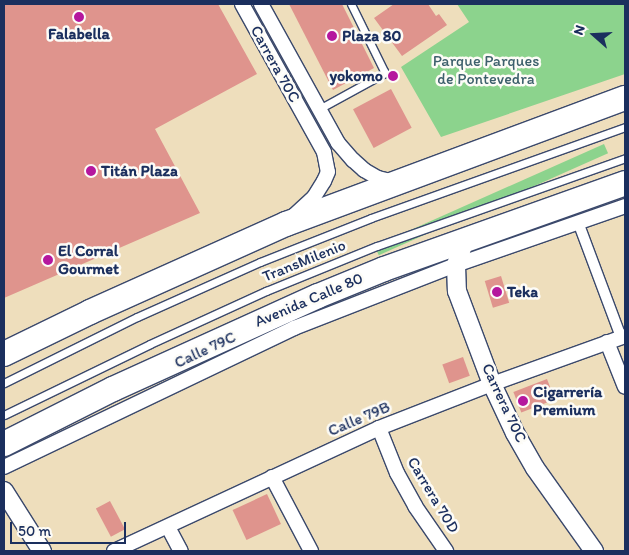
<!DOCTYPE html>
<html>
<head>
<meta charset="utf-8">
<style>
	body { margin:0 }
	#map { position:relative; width:629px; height:555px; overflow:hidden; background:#eedebc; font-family:Itim,sans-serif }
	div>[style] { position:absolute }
	.green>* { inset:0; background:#8cd38d; transform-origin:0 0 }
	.building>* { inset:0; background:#df948d; transform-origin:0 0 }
	.roads { filter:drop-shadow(1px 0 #3b496c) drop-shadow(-1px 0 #3b496c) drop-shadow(0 1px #3b496c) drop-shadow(0 -1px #3b496c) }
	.service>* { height:7px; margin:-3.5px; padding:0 3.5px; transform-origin:3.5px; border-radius:3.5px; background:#fff }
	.pedestrian>* { height:10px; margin:-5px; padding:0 5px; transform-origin:5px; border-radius:5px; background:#fff }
	.minor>* { height:14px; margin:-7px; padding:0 7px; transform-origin:7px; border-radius:7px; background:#fff }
	.tertiary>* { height:18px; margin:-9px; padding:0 9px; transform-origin:9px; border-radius:9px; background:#fff }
	.trunk>* { height:24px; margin:-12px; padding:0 12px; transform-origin:12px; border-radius:12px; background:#fff }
	.dots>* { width:14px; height:14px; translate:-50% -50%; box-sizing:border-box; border:2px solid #fdfcf7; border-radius:50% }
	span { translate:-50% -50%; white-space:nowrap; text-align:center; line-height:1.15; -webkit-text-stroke:5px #fdfcf7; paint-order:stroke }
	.poi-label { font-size:16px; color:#1b2f5e; font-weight:700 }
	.left { translate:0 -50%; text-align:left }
	.right { translate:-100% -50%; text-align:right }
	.park-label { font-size:16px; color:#3d606c }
	.street-label { font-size:16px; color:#1b2f5e }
	.frame { position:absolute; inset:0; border:5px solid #1b2f5e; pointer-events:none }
	.north { position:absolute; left:569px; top:10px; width:50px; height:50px; -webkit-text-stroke:4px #fdfcf7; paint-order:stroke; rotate:289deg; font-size:14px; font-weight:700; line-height:20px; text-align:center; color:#1b2f5e }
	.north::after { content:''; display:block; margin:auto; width:18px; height:22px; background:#1b2f5e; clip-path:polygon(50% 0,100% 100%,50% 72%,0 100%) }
	.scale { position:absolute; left:10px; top:522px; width:116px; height:22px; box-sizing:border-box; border:2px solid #1b2f5e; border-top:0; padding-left:6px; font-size:15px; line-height:18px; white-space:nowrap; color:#1b2f5e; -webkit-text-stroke:4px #fdfcf7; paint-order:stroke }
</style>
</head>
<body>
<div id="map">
	<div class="green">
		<div style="clip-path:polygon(457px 4px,625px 4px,625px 74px,441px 137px,401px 67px,469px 22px)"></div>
		<div style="left:604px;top:144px;width:10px;height:251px;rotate:66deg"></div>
	</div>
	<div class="building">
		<div style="clip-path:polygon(4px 4px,218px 4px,257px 74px,155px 129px,200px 213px,4px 298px)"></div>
		<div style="clip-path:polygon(289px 4px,342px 4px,374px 68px,333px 90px)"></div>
		<div style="clip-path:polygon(394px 4px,428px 4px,436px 16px,439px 14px,447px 25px,402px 56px,374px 18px)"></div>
		<div style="left:391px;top:89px;width:44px;height:43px;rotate:62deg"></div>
		<div style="left:501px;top:276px;width:28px;height:17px;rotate:73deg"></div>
		<div style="left:463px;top:357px;width:20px;height:22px;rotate:70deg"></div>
		<div style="left:547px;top:379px;width:22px;height:36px;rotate:69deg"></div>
		<div style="left:267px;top:494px;width:33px;height:38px;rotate:65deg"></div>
		<div style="left:110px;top:501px;width:32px;height:16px;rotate:62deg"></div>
	</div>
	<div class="roads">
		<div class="service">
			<div style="left:319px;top:109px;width:73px;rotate:-28.7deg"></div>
			<div style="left:383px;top:74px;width:3px;rotate:-72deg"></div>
			<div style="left:384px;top:71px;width:75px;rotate:-116.2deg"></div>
			<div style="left:4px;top:383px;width:148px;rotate:-26.4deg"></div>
			<div style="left:137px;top:317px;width:135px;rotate:-24.1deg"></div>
			<div style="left:260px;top:262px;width:119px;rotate:-21.6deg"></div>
			<div style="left:371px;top:218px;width:270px;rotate:-19.7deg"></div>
			<div style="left:4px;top:415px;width:162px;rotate:-25.9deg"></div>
			<div style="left:150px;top:344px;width:128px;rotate:-24.6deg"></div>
			<div style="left:266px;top:291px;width:120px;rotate:-22.1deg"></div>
			<div style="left:377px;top:246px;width:263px;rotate:-19.5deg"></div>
		</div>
		<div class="pedestrian">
			<div style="left:578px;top:222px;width:123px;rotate:69.5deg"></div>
		</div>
		<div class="minor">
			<div style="left:242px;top:4px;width:169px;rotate:61deg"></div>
			<div style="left:324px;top:152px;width:20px;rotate:79deg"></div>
			<div style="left:328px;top:172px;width:10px;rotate:114deg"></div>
			<div style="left:324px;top:181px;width:19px;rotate:122deg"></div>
			<div style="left:314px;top:197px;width:26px;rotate:137deg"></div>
			<div style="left:261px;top:4px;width:159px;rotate:61deg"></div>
			<div style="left:338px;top:143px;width:23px;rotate:49deg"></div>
			<div style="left:353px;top:160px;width:15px;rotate:42deg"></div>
			<div style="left:364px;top:170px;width:16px;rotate:30deg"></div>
			<div style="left:378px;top:178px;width:16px;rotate:14deg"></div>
			<div style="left:607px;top:342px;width:48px;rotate:68.2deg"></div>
			<div style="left:379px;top:428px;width:48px;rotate:68.2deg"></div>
			<div style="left:397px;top:473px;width:38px;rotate:61deg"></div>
			<div style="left:415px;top:506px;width:55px;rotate:55.4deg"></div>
			<div style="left:4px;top:467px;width:322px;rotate:-25.6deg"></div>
			<div style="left:294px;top:328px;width:174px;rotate:-21.3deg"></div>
			<div style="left:456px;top:265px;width:179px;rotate:-19.2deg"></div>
			<div style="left:272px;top:477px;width:84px;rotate:62.2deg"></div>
			<div style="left:168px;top:527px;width:27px;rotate:62deg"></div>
			<div style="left:114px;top:551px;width:292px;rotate:-24.9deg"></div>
			<div style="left:379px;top:428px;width:121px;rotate:-21.3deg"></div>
			<div style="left:492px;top:384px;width:141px;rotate:-19.8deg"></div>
		</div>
		<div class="tertiary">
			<div style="left:465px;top:240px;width:27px;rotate:110deg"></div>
			<div style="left:456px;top:265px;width:26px;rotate:88deg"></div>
			<div style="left:457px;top:291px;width:99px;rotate:69.4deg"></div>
			<div style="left:492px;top:384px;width:54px;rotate:64.9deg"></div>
			<div style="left:515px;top:433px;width:40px;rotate:60.3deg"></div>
			<div style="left:535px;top:468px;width:102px;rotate:54.6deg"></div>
			<div style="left:4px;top:491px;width:71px;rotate:57.7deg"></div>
		</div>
		<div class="trunk">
			<div style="left:4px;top:354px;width:96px;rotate:-26deg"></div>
			<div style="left:90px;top:312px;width:215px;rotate:-24.2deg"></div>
			<div style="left:286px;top:224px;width:362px;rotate:-20.4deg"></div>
			<div style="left:4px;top:444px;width:122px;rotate:-26.8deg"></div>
			<div style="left:113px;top:389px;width:225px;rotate:-24.4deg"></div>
			<div style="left:318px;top:296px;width:71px;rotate:-22.2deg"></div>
			<div style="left:384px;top:269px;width:256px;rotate:-19.6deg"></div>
		</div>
	</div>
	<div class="dots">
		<div style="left:79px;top:17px;background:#b5179e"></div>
		<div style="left:332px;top:36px;background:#b5179e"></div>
		<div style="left:393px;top:76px;background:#b5179e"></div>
		<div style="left:91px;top:171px;background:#b5179e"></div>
		<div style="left:48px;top:260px;background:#b5179e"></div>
		<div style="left:497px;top:292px;background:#b5179e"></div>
		<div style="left:523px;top:401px;background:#b5179e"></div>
	</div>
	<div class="poi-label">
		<span style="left:79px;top:34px">Falabella</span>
		<span class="left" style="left:342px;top:36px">Plaza 80</span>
		<span class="right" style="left:383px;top:76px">yokomo</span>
		<span class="left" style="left:101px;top:171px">Titán Plaza</span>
		<span class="left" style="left:58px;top:260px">El Corral<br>Gourmet</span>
		<span class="left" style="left:507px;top:292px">Teka</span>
		<span class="left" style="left:533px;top:401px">Cigarrería<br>Premium</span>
	</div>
	<div class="park-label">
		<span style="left:486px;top:70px">Parque Parques<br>de Pontevedra</span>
	</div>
	<div class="street-label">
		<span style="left:275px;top:64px;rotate:61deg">Carrera 70C</span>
		<span style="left:304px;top:261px;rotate:-22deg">TransMilenio</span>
		<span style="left:309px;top:300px;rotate:-23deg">Avenida Calle 80</span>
		<span style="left:205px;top:350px;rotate:-25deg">Calle 79C</span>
		<span style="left:504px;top:403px;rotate:65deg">Carrera 70C</span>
		<span style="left:359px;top:419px;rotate:-23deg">Calle 79B</span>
		<span style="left:433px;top:495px;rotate:59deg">Carrera 70D</span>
	</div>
	<div class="frame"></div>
	<div class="north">N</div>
	<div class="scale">50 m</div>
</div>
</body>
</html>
